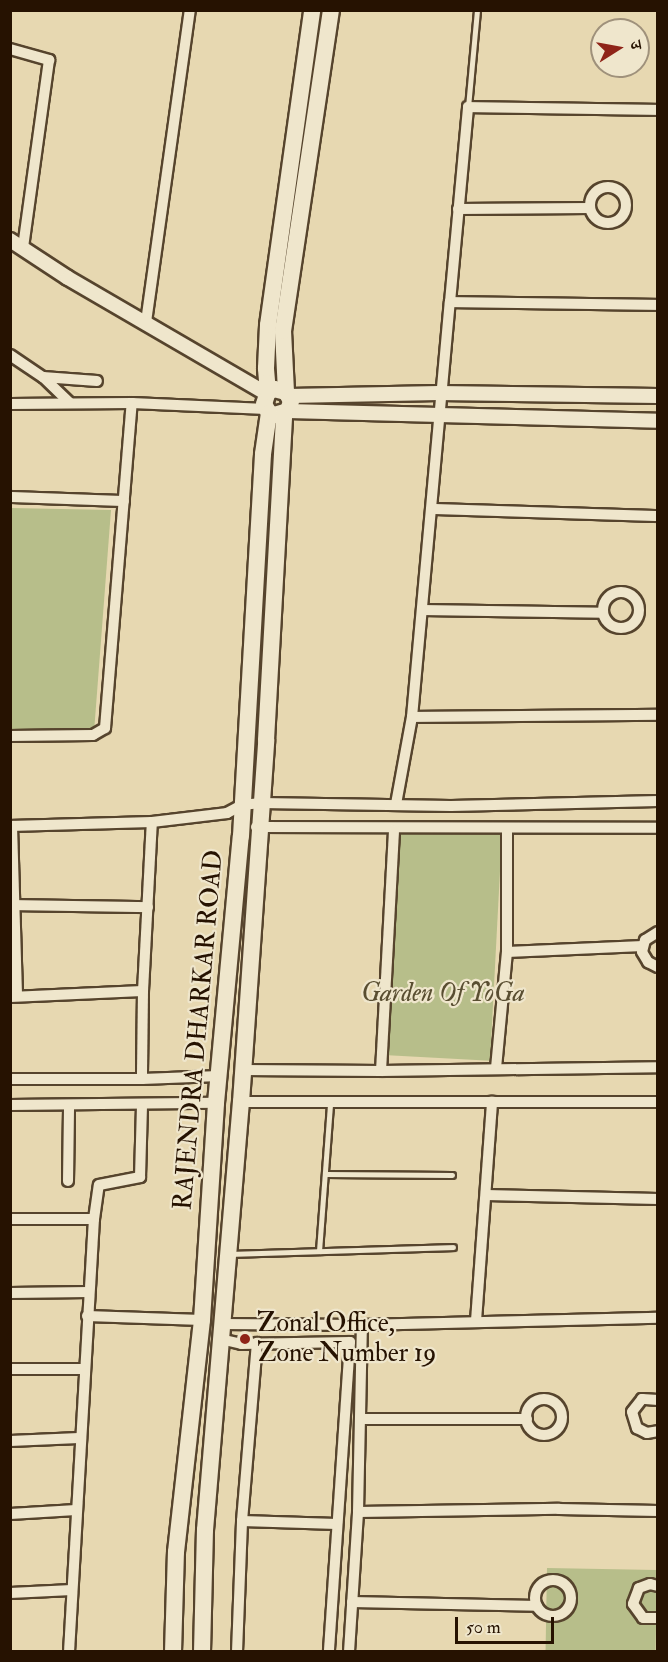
<!DOCTYPE html>
<html>
<head>
<meta charset="utf-8">
<style>
	body { margin:0 }
	#map { position:relative; width:668px; height:1662px; overflow:hidden; background:#e7d8b1; font-family:"IM FELL Double Pica","Noto Serif Devanagari",serif }
	div>[style] { position:absolute }
	.green>* { inset:0; background:#b7be8a; transform-origin:0 0 }
	.roads { filter:drop-shadow(2px 0 #56442d) drop-shadow(-2px 0 #56442d) drop-shadow(0 2px #56442d) drop-shadow(0 -2px #56442d) }
	.service>* { height:5px; margin:-2.5px; padding:0 2.5px; transform-origin:2.5px; border-radius:2.5px; background:#efe6cc }
	.minor>* { height:10px; margin:-5px; padding:0 5px; transform-origin:5px; border-radius:5px; background:#efe6cc }
	.minor>.ring { margin:-5px; padding:0; box-sizing:content-box; background:none; border:10px solid #efe6cc; border-radius:50% }
	.tertiary>* { height:14px; margin:-7px; padding:0 7px; transform-origin:7px; border-radius:7px; background:#efe6cc }
	.secondary>* { height:16px; margin:-8px; padding:0 8px; transform-origin:8px; border-radius:8px; background:#efe6cc }
	.dots>* { width:16px; height:16px; translate:-50% -50%; box-sizing:border-box; border:3px solid #efe6cc; border-radius:50% }
	span { translate:-50% -50%; white-space:nowrap; text-align:center; line-height:1.15; -webkit-text-stroke:4.5px #efe6cc; paint-order:stroke }
	.park-label { font-size:26px; color:#594e31; font-style:italic }
	.street-label { font-size:26px; color:#261201 }
	.poi-label { font-size:26px; color:#261201 }
	.left { translate:0 -50%; text-align:left }
	.frame { position:absolute; inset:0; border:12px solid #261201; pointer-events:none }
	.north { position:absolute; left:590px; top:18px; width:60px; height:60px; box-sizing:border-box; background:#efe6cc; border:2px solid #9f917b; border-radius:50%; rotate:79deg; font-size:16px; font-weight:700; line-height:24px; text-align:center; color:#261201 }
	.north::after { content:''; display:block; margin:auto; width:21px; height:27px; background:#8f2418; clip-path:polygon(50% 0,100% 100%,50% 72%,0 100%) }
	.scale { position:absolute; left:455px; top:1617px; width:99px; height:27px; box-sizing:border-box; border:3px solid #261201; border-top:0; padding-left:8px; font-size:18px; line-height:21px; white-space:nowrap; color:#261201; -webkit-text-stroke:4px #efe6cc; paint-order:stroke }
</style>
</head>
<body>
<div id="map">
	<div class="green">
		<div style="clip-path:polygon(11px 508px,111px 510px,94px 732px,11px 729px)"></div>
		<div style="left:502px;top:833px;width:228px;height:102px;rotate:93deg"></div>
		<div style="left:547px;top:1568px;width:110px;height:84px;rotate:1deg"></div>
	</div>
	<div class="roads">
		<div class="service">
			<div style="left:468px;top:107px;width:97px;rotate:-84.7deg"></div>
			<div style="left:326px;top:1174px;width:126px;rotate:0.5deg"></div>
			<div style="left:319px;top:1251px;width:148px;rotate:-85.7deg"></div>
			<div style="left:231px;top:1254px;width:222px;rotate:-1.8deg"></div>
		</div>
		<div class="minor">
			<div style="left:10px;top:49px;width:41px;rotate:15.8deg"></div>
			<div style="left:49px;top:60px;width:190px;rotate:97.9deg"></div>
			<div class="ring" style="left:590px;top:187px;width:26px;height:26px"></div>
			<div style="left:458px;top:209px;width:132px;rotate:-0.4deg"></div>
			<div style="left:450px;top:302px;width:196px;rotate:-84.7deg"></div>
			<div style="left:468px;top:107px;width:190px;rotate:0.9deg"></div>
			<div style="left:146px;top:322px;width:315px;rotate:-82deg"></div>
			<div style="left:10px;top:355px;width:40px;rotate:34deg"></div>
			<div style="left:43px;top:377px;width:37px;rotate:44deg"></div>
			<div style="left:43px;top:377px;width:54px;rotate:4.2deg"></div>
			<div style="left:10px;top:404px;width:122px;rotate:-0.5deg"></div>
			<div style="left:132px;top:403px;width:134px;rotate:2.6deg"></div>
			<div style="left:10px;top:497px;width:114px;rotate:2deg"></div>
			<div style="left:432px;top:509px;width:226px;rotate:1.8deg"></div>
			<div class="ring" style="left:603px;top:592px;width:26px;height:26px"></div>
			<div style="left:422px;top:610px;width:181px;rotate:0.9deg"></div>
			<div style="left:412px;top:717px;width:246px;rotate:-0.5deg"></div>
			<div style="left:10px;top:736px;width:83px;rotate:-0.7deg"></div>
			<div style="left:93px;top:735px;width:14px;rotate:-30deg"></div>
			<div style="left:105px;top:728px;width:326px;rotate:-85.3deg"></div>
			<div style="left:396px;top:804px;width:88px;rotate:-79.6deg"></div>
			<div style="left:412px;top:717px;width:417px;rotate:-84.8deg"></div>
			<div style="left:450px;top:302px;width:208px;rotate:0.8deg"></div>
			<div style="left:10px;top:826px;width:142px;rotate:-1.6deg"></div>
			<div style="left:152px;top:822px;width:76px;rotate:-6.8deg"></div>
			<div style="left:227px;top:813px;width:17px;rotate:-28deg"></div>
			<div style="left:242px;top:805px;width:19px;rotate:-6deg"></div>
			<div style="left:261px;top:803px;width:190px;rotate:0.9deg"></div>
			<div style="left:451px;top:806px;width:207px;rotate:-1.4deg"></div>
			<div style="left:12px;top:826px;width:170px;rotate:88.3deg"></div>
			<div style="left:256px;top:827px;width:402px;rotate:0.1deg"></div>
			<div style="left:14px;top:905px;width:134px;rotate:0.9deg"></div>
			<div style="left:658px;top:932px;width:15px;rotate:148deg"></div>
			<div style="left:645px;top:940px;width:12px;rotate:104deg"></div>
			<div style="left:642px;top:952px;width:12px;rotate:59deg"></div>
			<div style="left:648px;top:962px;width:11px;rotate:27deg"></div>
			<div style="left:507px;top:952px;width:136px;rotate:-2.5deg"></div>
			<div style="left:143px;top:991px;width:169px;rotate:-87deg"></div>
			<div style="left:10px;top:997px;width:133px;rotate:-2.6deg"></div>
			<div style="left:143px;top:991px;width:88px;rotate:90.7deg"></div>
			<div style="left:496px;top:1068px;width:117px;rotate:-84.6deg"></div>
			<div style="left:507px;top:952px;width:123px;rotate:-90deg"></div>
			<div style="left:243px;top:1070px;width:138px;rotate:0.4deg"></div>
			<div style="left:381px;top:1071px;width:277px;rotate:-0.8deg"></div>
			<div style="left:381px;top:1071px;width:241px;rotate:-86.9deg"></div>
			<div style="left:10px;top:1079px;width:132px"></div>
			<div style="left:142px;top:1079px;width:77px;rotate:-2.2deg"></div>
			<div style="left:241px;top:1102px;width:417px"></div>
			<div style="left:10px;top:1105px;width:206px;rotate:-0.6deg"></div>
			<div style="left:68px;top:1181px;width:76px;rotate:-89.2deg"></div>
			<div style="left:486px;top:1195px;width:172px;rotate:1.3deg"></div>
			<div style="left:10px;top:1219px;width:84px"></div>
			<div style="left:94px;top:1219px;width:34px;rotate:-82deg"></div>
			<div style="left:99px;top:1185px;width:42px;rotate:-11deg"></div>
			<div style="left:140px;top:1177px;width:71px;rotate:-88.4deg"></div>
			<div style="left:10px;top:1293px;width:79px;rotate:-0.7deg"></div>
			<div style="left:87px;top:1316px;width:115px;rotate:2deg"></div>
			<div style="left:476px;top:1321px;width:220px;rotate:-85.8deg"></div>
			<div style="left:221px;top:1324px;width:141px;rotate:0.4deg"></div>
			<div style="left:362px;top:1325px;width:296px;rotate:-1.4deg"></div>
			<div style="left:220px;top:1339px;width:22px;rotate:13deg"></div>
			<div style="left:241px;top:1344px;width:109px;rotate:-1.1deg"></div>
			<div style="left:350px;top:1342px;width:311px;rotate:93.9deg"></div>
			<div style="left:10px;top:1369px;width:74px"></div>
			<div class="ring" style="left:526px;top:1399px;width:26px;height:26px"></div>
			<div style="left:658px;top:1400px;width:16px;rotate:-176deg"></div>
			<div style="left:642px;top:1399px;width:16px;rotate:128deg"></div>
			<div style="left:632px;top:1412px;width:17px;rotate:73deg"></div>
			<div style="left:637px;top:1428px;width:11px;rotate:27deg"></div>
			<div style="left:647px;top:1433px;width:11px;rotate:-10deg"></div>
			<div style="left:360px;top:1419px;width:167px"></div>
			<div style="left:10px;top:1441px;width:69px;rotate:-2.5deg"></div>
			<div style="left:358px;top:1512px;width:201px;rotate:-0.9deg"></div>
			<div style="left:559px;top:1509px;width:99px;rotate:1.2deg"></div>
			<div style="left:10px;top:1514px;width:66px;rotate:-3.5deg"></div>
			<div style="left:242px;top:1521px;width:95px;rotate:1.8deg"></div>
			<div class="ring" style="left:535px;top:1580px;width:26px;height:26px"></div>
			<div style="left:658px;top:1586px;width:8px;rotate:-166deg"></div>
			<div style="left:650px;top:1584px;width:12px;rotate:160deg"></div>
			<div style="left:639px;top:1588px;width:17px;rotate:111deg"></div>
			<div style="left:633px;top:1604px;width:17px;rotate:54deg"></div>
			<div style="left:643px;top:1618px;width:15px"></div>
			<div style="left:10px;top:1593px;width:62px;rotate:-2.8deg"></div>
			<div style="left:352px;top:1602px;width:185px;rotate:1.2deg"></div>
			<div style="left:69px;top:1652px;width:434px;rotate:-86.7deg"></div>
			<div style="left:237px;top:1652px;width:131px;rotate:-87.8deg"></div>
			<div style="left:242px;top:1521px;width:179px;rotate:-85.2deg"></div>
			<div style="left:349px;top:1652px;width:140px;rotate:-86.3deg"></div>
			<div style="left:358px;top:1512px;width:187px;rotate:-88.8deg"></div>
		</div>
		<div class="tertiary">
			<div style="left:10px;top:240px;width:69px;rotate:33.2deg"></div>
			<div style="left:68px;top:278px;width:230px;rotate:30.2deg"></div>
			<div style="left:289px;top:396px;width:150px;rotate:-1.1deg"></div>
			<div style="left:439px;top:393px;width:219px;rotate:0.8deg"></div>
			<div style="left:288px;top:411px;width:370px;rotate:1.5deg"></div>
		</div>
		<div class="secondary">
			<div style="left:268px;top:392px;width:7px;rotate:-27deg"></div>
			<div style="left:274px;top:389px;width:12px;rotate:14deg"></div>
			<div style="left:286px;top:392px;width:10px;rotate:61deg"></div>
			<div style="left:291px;top:401px;width:10px;rotate:107deg"></div>
			<div style="left:288px;top:411px;width:15px;rotate:164deg"></div>
			<div style="left:274px;top:415px;width:5px;rotate:-158deg"></div>
			<div style="left:269px;top:413px;width:10px;rotate:-119deg"></div>
			<div style="left:264px;top:404px;width:13px;rotate:-72deg"></div>
			<div style="left:268px;top:392px;width:24px;rotate:-95deg"></div>
			<div style="left:266px;top:368px;width:43px;rotate:-87.3deg"></div>
			<div style="left:268px;top:325px;width:318px;rotate:-82deg"></div>
			<div style="left:286px;top:392px;width:61px;rotate:-92.8deg"></div>
			<div style="left:283px;top:331px;width:325px;rotate:-81.5deg"></div>
			<div style="left:173px;top:1652px;width:100px;rotate:-88.3deg"></div>
			<div style="left:176px;top:1552px;width:233px;rotate:-83.6deg"></div>
			<div style="left:202px;top:1320px;width:217px;rotate:-86.3deg"></div>
			<div style="left:216px;top:1103px;width:268px;rotate:-84.7deg"></div>
			<div style="left:241px;top:836px;width:383px;rotate:-86.7deg"></div>
			<div style="left:263px;top:454px;width:41px;rotate:-81.7deg"></div>
			<div style="left:202px;top:1652px;width:122px;rotate:-88.6deg"></div>
			<div style="left:205px;top:1530px;width:430px;rotate:-85.2deg"></div>
			<div style="left:241px;top:1102px;width:363px;rotate:-86deg"></div>
			<div style="left:266px;top:740px;width:326px;rotate:-86.8deg"></div>
		</div>
	</div>
	<div class="dots">
		<div style="left:245px;top:1339px;background:#8f2418"></div>
	</div>
	<div class="park-label">
		<span style="left:443px;top:994px">Garden Of YoGa</span>
	</div>
	<div class="street-label">
		<span style="left:199px;top:1030px;rotate:-85deg">RAJENDRA DHARKAR ROAD</span>
	</div>
	<div class="poi-label">
		<span class="left" style="left:257px;top:1339px">Zonal Office,<br>Zone Number 19</span>
	</div>
	<div class="frame"></div>
	<div class="north">उ</div>
	<div class="scale">50 m</div>
</div>
</body>
</html>
